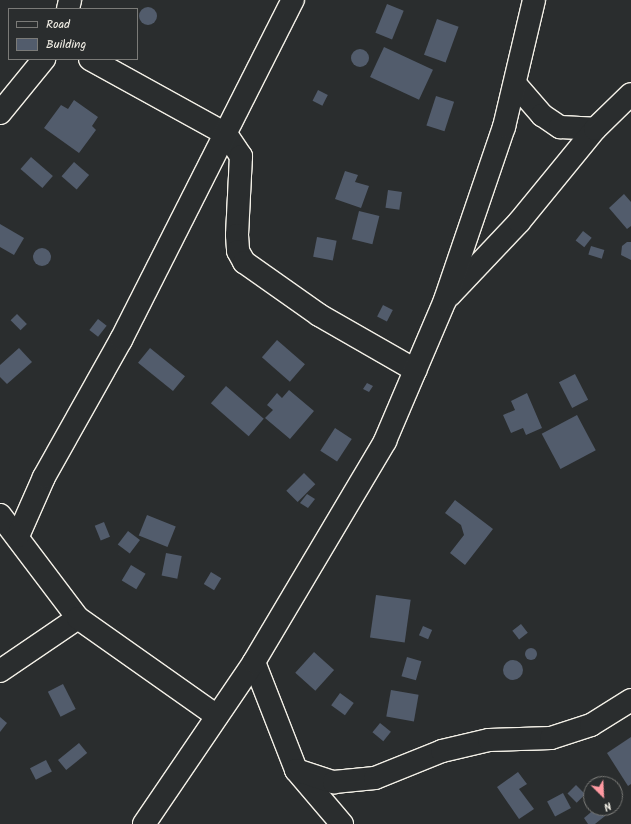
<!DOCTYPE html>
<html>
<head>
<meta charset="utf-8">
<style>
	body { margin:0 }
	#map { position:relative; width:631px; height:824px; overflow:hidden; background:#2a2d2e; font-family:Kalam,sans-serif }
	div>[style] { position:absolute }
	.building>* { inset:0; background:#525c6c; transform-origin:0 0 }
	.round { border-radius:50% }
	.roads { filter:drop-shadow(1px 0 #f4f1e8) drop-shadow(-1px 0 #f4f1e8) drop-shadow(0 1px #f4f1e8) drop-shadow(0 -1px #f4f1e8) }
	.street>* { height:22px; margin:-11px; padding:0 11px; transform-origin:11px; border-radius:11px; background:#2a2d2e }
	span { translate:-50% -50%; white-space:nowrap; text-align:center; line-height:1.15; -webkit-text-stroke:3px #2a2d2e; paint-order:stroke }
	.legend { position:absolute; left:8px; top:8px; width:130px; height:52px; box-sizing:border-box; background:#2a2d2e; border:1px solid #7b7b78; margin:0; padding:5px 7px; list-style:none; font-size:12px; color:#f4f1e8 }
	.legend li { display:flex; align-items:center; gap:8px; height:20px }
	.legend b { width:20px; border:1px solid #7b7b78 }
	.north { position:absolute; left:583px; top:776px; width:40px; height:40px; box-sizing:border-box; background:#2a2d2e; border:1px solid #7b7b78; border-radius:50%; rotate:156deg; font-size:11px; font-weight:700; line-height:16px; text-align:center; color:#f4f1e8 }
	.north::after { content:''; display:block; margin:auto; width:14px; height:18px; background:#ff9aa2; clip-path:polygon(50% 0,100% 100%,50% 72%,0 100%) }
</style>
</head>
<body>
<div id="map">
	<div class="building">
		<div style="left:387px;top:4px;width:18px;height:31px;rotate:22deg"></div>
		<div class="round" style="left:139px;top:7px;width:18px;height:18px"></div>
		<div style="left:437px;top:19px;width:23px;height:38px;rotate:20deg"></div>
		<div style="left:384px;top:47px;width:54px;height:33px;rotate:25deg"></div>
		<div class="round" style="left:351px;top:49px;width:18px;height:18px"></div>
		<div style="left:318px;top:90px;width:11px;height:12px;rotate:27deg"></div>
		<div style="left:436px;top:96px;width:19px;height:31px;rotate:18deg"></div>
		<div style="clip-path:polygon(74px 100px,98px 117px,92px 126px,96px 130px,79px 153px,44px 128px,61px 105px,68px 109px)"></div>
		<div style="left:31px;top:157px;width:29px;height:16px;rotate:41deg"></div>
		<div style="left:74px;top:162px;width:20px;height:19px;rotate:41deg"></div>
		<div style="clip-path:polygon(345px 171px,358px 175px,355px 182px,369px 186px,361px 208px,335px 199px)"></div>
		<div style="left:388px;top:190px;width:14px;height:18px;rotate:8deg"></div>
		<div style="clip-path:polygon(624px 194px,631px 202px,631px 226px,627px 229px,609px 208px)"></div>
		<div style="left:359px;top:211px;width:21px;height:29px;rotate:14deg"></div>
		<div style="clip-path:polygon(0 224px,24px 238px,14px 255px,0 247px)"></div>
		<div style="left:583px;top:231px;width:11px;height:12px;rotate:38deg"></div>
		<div style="left:317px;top:237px;width:20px;height:20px;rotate:11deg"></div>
		<div style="clip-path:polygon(627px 242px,631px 242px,631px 260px,621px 255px,622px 246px)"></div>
		<div style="left:591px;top:246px;width:14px;height:9px;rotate:17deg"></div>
		<div class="round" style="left:33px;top:248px;width:18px;height:18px"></div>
		<div style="left:383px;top:305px;width:11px;height:13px;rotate:27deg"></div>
		<div style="left:17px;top:314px;width:14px;height:9px;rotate:45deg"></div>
		<div style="left:98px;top:319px;width:11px;height:14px;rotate:38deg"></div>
		<div style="left:277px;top:340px;width:37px;height:23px;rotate:41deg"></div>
		<div style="clip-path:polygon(19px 348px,32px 362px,7px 384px,0 377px,0 365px)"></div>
		<div style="left:150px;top:348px;width:45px;height:19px;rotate:39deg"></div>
		<div style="left:575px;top:374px;width:29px;height:18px;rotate:63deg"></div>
		<div style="clip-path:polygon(367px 383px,373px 386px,369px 392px,363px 389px)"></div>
		<div style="left:226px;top:386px;width:50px;height:23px;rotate:41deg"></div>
		<div style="clip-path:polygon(289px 390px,314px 411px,290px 439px,265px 418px,273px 410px,267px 405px,277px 393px,282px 398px)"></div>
		<div style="clip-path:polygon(527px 393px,542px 428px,526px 435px,523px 428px,511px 433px,503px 415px,515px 410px,511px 401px)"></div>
		<div style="left:577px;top:415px;width:40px;height:40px;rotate:62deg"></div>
		<div style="left:335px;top:428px;width:20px;height:27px;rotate:33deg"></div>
		<div style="left:304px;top:473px;width:16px;height:25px;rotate:45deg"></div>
		<div style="clip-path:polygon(307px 494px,315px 499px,308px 508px,300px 503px)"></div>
		<div style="clip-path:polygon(455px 500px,493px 529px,465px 565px,450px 553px,464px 535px,461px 525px,445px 513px)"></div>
		<div style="left:147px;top:515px;width:31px;height:22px;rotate:22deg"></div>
		<div style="left:104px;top:522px;width:16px;height:10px;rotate:68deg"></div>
		<div style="left:128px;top:531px;width:15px;height:17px;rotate:37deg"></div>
		<div style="left:166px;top:553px;width:16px;height:23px;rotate:11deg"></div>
		<div style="left:131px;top:565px;width:17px;height:18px;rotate:31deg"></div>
		<div style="left:211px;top:572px;width:12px;height:14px;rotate:31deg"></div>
		<div style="left:376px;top:595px;width:35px;height:43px;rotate:8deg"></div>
		<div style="left:521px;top:624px;width:11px;height:11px;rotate:52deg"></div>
		<div style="left:423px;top:626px;width:10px;height:10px;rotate:24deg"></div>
		<div class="round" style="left:525px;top:648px;width:12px;height:12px"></div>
		<div style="left:314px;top:652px;width:27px;height:28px;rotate:42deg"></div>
		<div style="left:407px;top:657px;width:15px;height:20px;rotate:16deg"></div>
		<div class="round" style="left:503px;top:660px;width:20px;height:20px"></div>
		<div style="left:63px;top:684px;width:28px;height:17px;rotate:63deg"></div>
		<div style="left:391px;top:690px;width:28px;height:27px;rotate:10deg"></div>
		<div style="left:340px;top:693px;width:17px;height:15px;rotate:36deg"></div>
		<div style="clip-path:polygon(0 717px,7px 723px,0 732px)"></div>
		<div style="left:380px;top:723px;width:14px;height:12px;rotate:39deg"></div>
		<div style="clip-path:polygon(631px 737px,631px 784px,628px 786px,607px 753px)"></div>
		<div style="left:79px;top:743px;width:13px;height:27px;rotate:51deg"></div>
		<div style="left:46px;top:760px;width:13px;height:18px;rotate:63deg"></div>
		<div style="clip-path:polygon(518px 772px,527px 784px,519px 789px,534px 809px,519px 819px,497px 787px)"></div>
		<div style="left:576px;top:785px;width:13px;height:12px;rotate:45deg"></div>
		<div style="left:563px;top:793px;width:17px;height:18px;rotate:62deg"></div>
		<div style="clip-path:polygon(596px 808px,605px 816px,595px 824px,588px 824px,584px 818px)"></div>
	</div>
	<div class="roads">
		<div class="street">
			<div style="left:68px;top:9px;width:9px;rotate:-77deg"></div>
			<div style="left:90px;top:59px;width:155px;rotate:28.9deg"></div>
			<div style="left:226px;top:134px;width:27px;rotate:56deg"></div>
			<div style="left:241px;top:156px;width:79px;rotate:92.9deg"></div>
			<div style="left:237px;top:235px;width:16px;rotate:86deg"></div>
			<div style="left:238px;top:251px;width:13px;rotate:61deg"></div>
			<div style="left:244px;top:262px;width:92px;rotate:35.2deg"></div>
			<div style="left:319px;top:315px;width:111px;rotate:29.8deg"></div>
			<div style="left:516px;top:85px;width:40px;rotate:49deg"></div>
			<div style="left:542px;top:115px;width:22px;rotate:34deg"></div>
			<div style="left:560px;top:127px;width:35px;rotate:3deg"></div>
			<div style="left:0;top:113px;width:70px;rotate:-50.8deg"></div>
			<div style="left:450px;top:295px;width:100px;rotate:-46.6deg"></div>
			<div style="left:519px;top:222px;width:120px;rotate:-50.7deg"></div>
			<div style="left:595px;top:129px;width:50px;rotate:-44.2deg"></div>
			<div style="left:0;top:515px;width:129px;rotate:52.9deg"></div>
			<div style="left:18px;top:536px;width:64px;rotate:-66.2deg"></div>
			<div style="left:44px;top:477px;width:157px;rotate:-60.7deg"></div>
			<div style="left:121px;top:340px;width:381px;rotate:-63.2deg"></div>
			<div style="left:254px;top:662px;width:116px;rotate:68.7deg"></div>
			<div style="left:296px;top:770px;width:71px;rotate:49.6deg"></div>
			<div style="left:0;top:671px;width:94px;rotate:-34.2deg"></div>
			<div style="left:78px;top:618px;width:170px;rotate:35.2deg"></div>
			<div style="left:296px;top:770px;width:40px;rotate:18deg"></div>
			<div style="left:334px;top:782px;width:41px;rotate:-5.6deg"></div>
			<div style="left:375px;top:778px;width:72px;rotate:-21.9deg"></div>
			<div style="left:442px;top:751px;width:48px;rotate:-13.2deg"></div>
			<div style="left:489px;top:740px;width:62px;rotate:-1.8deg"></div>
			<div style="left:551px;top:738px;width:42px;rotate:-18deg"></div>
			<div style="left:591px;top:725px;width:47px;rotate:-32deg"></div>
			<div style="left:144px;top:824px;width:196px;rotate:-55.8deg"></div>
			<div style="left:254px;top:662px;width:257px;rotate:-59.3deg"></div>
			<div style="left:385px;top:441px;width:153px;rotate:-66.9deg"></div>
			<div style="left:445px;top:300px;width:183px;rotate:-71.2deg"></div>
			<div style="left:504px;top:127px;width:130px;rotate:-76.7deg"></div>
		</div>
	</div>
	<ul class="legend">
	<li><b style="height:5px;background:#2a2d2e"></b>Road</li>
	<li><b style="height:11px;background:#525c6c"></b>Building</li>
	</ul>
	<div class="north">N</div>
</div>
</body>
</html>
